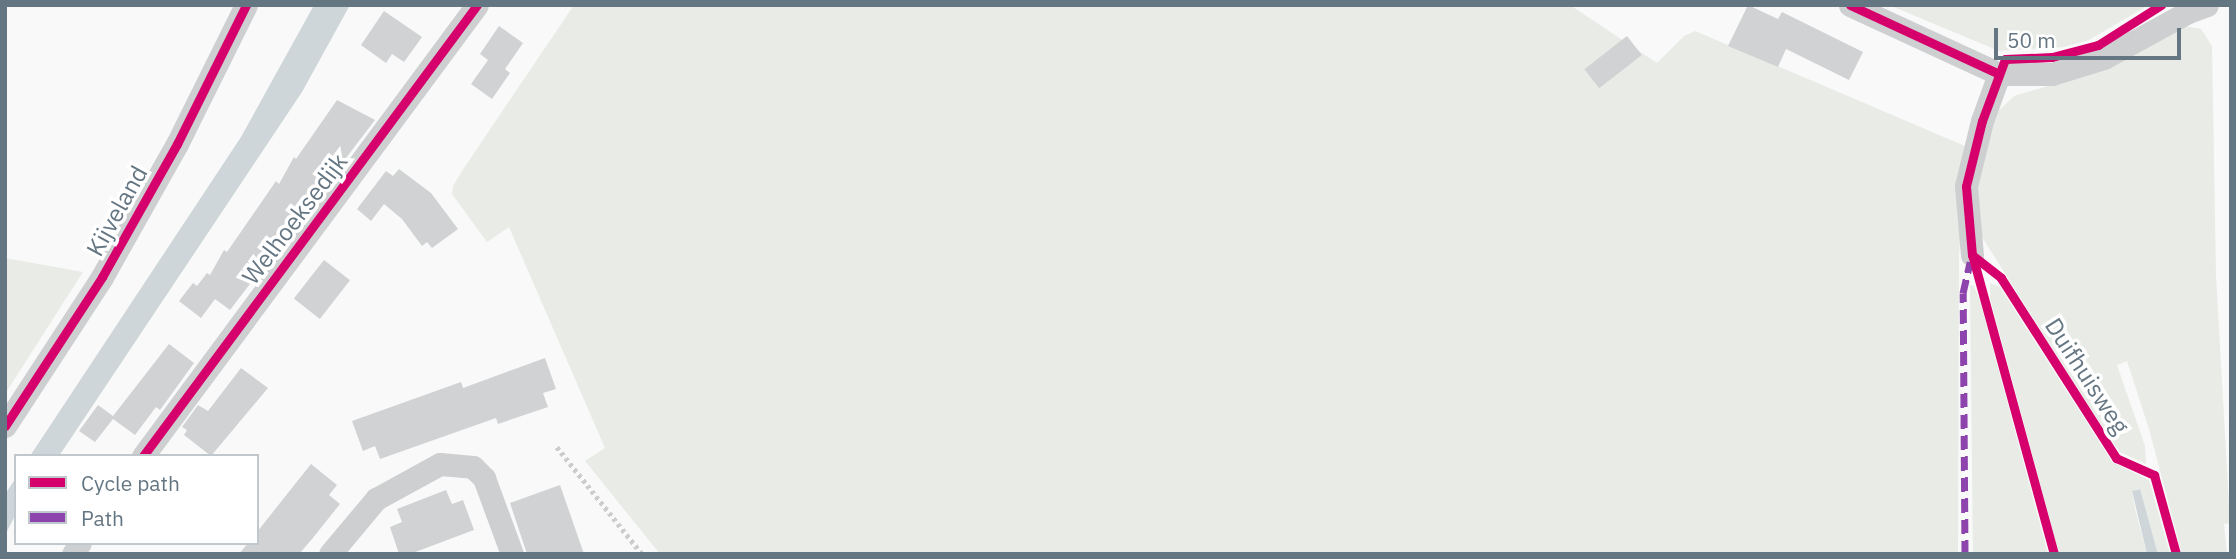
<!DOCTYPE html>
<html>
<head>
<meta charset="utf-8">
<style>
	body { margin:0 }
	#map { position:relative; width:2236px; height:559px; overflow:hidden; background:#f9f9f9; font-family:"IBM Plex Sans",sans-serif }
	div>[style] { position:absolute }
	.green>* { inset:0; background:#e8ebe6 }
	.water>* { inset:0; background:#ced6d9 }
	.building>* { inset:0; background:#d0d2d3; transform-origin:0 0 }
	.path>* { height:4.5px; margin-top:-2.25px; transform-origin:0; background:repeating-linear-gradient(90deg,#cbcccd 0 3.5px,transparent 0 7px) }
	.minor>* { height:23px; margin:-11.5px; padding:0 11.5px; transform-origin:11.5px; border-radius:11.5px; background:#cecfd0 }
	.quiet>* { height:7px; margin-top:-3.5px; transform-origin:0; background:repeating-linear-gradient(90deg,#8e44ad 0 14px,transparent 0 21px) }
	.cycleway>* { height:9px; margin:-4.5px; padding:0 4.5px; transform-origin:4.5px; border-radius:4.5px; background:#d6006c }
	span { translate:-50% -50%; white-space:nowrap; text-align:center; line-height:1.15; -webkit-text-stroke:7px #fff; paint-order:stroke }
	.street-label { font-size:24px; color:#657683 }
	.frame { position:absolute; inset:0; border:7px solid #657683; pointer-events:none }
	.legend { position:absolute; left:14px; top:454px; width:245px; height:91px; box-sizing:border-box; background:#fff; border:2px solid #c1c8cd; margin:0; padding:9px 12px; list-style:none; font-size:21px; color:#657683 }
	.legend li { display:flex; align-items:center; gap:14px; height:35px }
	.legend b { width:35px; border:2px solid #c1c8cd }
	.scale { position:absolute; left:1994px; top:28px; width:187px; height:32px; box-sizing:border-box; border:4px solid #657683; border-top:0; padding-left:9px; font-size:21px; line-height:24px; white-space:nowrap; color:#657683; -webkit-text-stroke:5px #fff; paint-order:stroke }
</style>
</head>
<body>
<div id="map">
	<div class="green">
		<div style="clip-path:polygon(574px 5px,1570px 5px,1657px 63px,1684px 36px,1695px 31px,1972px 149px,1963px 193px,1959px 256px,1958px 554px,660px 554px,585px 461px,605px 448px,509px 227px,487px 242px,452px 194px,453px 186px,462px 171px)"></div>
		<div style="clip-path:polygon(1889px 5px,2149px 5px,2089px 40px,2064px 47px,1999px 51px)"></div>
		<div style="clip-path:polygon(2184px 26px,2201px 29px,2212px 46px,2216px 275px,2230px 523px,2224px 524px,2227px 554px,2182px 554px,2149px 429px,2127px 361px,2117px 365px,2145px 446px,2146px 464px,2120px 452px,2100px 424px,1982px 237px,1975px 221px,1971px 202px,1990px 119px,2014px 96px,2068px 80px)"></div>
		<div style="clip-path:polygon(5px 258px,83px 272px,5px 394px)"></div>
		<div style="clip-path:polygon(1990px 283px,2000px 287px,2112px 462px,2149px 480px,2170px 554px,2158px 554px,2140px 489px,2137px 489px,2132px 492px,2135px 509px,2147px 554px,2059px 554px,1990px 298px)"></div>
		<div style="clip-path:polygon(1970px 285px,1974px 286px,1980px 301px,2048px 554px,1973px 554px)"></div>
	</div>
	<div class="water">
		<div style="clip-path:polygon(314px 5px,350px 5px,302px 92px,59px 456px,30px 456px,241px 137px)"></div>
		<div style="clip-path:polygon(16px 478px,16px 514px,5px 535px,5px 494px)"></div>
		<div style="clip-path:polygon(2140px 489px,2158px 554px,2147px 554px,2132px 491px)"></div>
	</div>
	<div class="building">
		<div style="clip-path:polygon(1748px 5px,1778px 19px,1782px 12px,1863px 52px,1849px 80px,1786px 49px,1778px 67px,1728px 46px)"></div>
		<div style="clip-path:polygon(384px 11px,422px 37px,404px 62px,392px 54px,386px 63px,361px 45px)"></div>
		<div style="clip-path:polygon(499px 26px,523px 43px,505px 69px,510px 73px,492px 99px,471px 84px,488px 60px,480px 54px)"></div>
		<div style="left:1627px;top:36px;width:24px;height:54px;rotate:52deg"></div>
		<div style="clip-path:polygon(337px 100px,375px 120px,230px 310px,215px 299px,201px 318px,179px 301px,193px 283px,197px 286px,207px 273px,210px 275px,224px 250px,227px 252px,276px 181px,279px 184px,294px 157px,296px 159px)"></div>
		<div style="clip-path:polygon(399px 169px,431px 193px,458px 229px,432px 248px,427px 242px,422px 246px,402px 219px,384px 204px,371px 221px,357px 209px,386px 171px,393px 176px)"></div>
		<div style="left:324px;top:260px;width:33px;height:49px;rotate:38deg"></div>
		<div style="clip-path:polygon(169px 344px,194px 363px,160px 410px,156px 407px,135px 435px,113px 419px,95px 442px,79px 431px,98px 405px,113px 416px)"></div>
		<div style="clip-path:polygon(545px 358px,556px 389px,543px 393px,548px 407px,498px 424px,496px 418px,380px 459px,375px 446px,363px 451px,352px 421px,461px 382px,463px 388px)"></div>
		<div style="clip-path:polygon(241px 368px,268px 388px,211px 456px,184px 435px,187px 430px,182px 427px,198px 405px,208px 411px)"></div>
		<div style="clip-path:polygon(311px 464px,337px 485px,329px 495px,340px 504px,312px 539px,299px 554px,239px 554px,248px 543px,257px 543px,257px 532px)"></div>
		<div style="clip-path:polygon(560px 485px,584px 554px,527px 554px,510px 503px)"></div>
		<div style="clip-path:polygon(446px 490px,452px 504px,463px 500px,474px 530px,410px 554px,399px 554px,390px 527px,402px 522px,397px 509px)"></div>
	</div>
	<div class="path">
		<div style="left:557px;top:447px;width:137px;rotate:51.5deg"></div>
	</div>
	<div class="minor">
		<div style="left:1850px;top:5px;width:164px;rotate:24.8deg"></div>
		<div style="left:1999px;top:74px;width:53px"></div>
		<div style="left:2052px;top:74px;width:54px;rotate:-17.1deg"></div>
		<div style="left:2104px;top:58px;width:96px;rotate:-28.7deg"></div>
		<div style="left:2188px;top:12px;width:20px;rotate:-20deg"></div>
		<div style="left:1972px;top:255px;width:69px;rotate:-95deg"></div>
		<div style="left:1966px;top:186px;width:67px;rotate:-76.2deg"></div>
		<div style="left:1982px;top:121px;width:50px;rotate:-70.1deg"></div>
		<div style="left:5px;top:426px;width:178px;rotate:-56.9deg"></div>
		<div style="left:102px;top:277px;width:153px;rotate:-60.6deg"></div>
		<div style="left:177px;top:144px;width:155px;rotate:-63.6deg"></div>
		<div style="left:143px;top:456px;width:561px;rotate:-53.48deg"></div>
		<div style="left:73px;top:554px;width:13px;rotate:-58deg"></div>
		<div style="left:330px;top:554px;width:72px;rotate:-50.1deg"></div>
		<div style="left:376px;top:499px;width:73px;rotate:-28.7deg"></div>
		<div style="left:440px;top:464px;width:33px;rotate:5deg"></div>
		<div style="left:473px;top:467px;width:16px;rotate:45deg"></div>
		<div style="left:484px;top:478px;width:81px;rotate:69.8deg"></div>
	</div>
	<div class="quiet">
		<div style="left:1965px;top:554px;width:261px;rotate:-90.4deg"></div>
		<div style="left:1963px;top:293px;width:32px;rotate:-77deg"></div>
	</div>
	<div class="cycleway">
		<div style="left:1850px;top:5px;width:164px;rotate:24.8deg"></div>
		<div style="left:1972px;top:255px;width:37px;rotate:38deg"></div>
		<div style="left:2001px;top:278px;width:214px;rotate:57.4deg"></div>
		<div style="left:2116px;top:458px;width:42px;rotate:24.1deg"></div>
		<div style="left:2154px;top:475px;width:82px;rotate:74.4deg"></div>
		<div style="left:5px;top:426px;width:178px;rotate:-56.9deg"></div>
		<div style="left:102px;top:277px;width:153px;rotate:-60.6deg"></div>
		<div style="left:177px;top:144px;width:155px;rotate:-63.6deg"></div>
		<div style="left:143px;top:456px;width:561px;rotate:-53.48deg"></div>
		<div style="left:2054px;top:554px;width:310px;rotate:-105.3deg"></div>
		<div style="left:1972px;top:255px;width:69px;rotate:-95deg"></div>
		<div style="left:1966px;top:186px;width:67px;rotate:-76.2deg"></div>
		<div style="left:1982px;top:121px;width:66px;rotate:-69.6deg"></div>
		<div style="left:2005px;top:59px;width:47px;rotate:-2.4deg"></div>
		<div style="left:2052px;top:57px;width:48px;rotate:-14.6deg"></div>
		<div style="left:2098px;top:45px;width:75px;rotate:-32.4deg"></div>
	</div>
	<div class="street-label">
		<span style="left:117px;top:211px;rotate:-61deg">Kijveland</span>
		<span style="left:295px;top:219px;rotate:-53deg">Welhoeksedijk</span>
		<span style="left:2087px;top:376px;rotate:57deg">Duifhuisweg</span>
	</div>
	<div class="frame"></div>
	<ul class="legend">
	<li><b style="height:9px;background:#d6006c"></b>Cycle path</li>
	<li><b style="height:9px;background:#8e44ad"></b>Path</li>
	</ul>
	<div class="scale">50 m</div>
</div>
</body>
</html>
